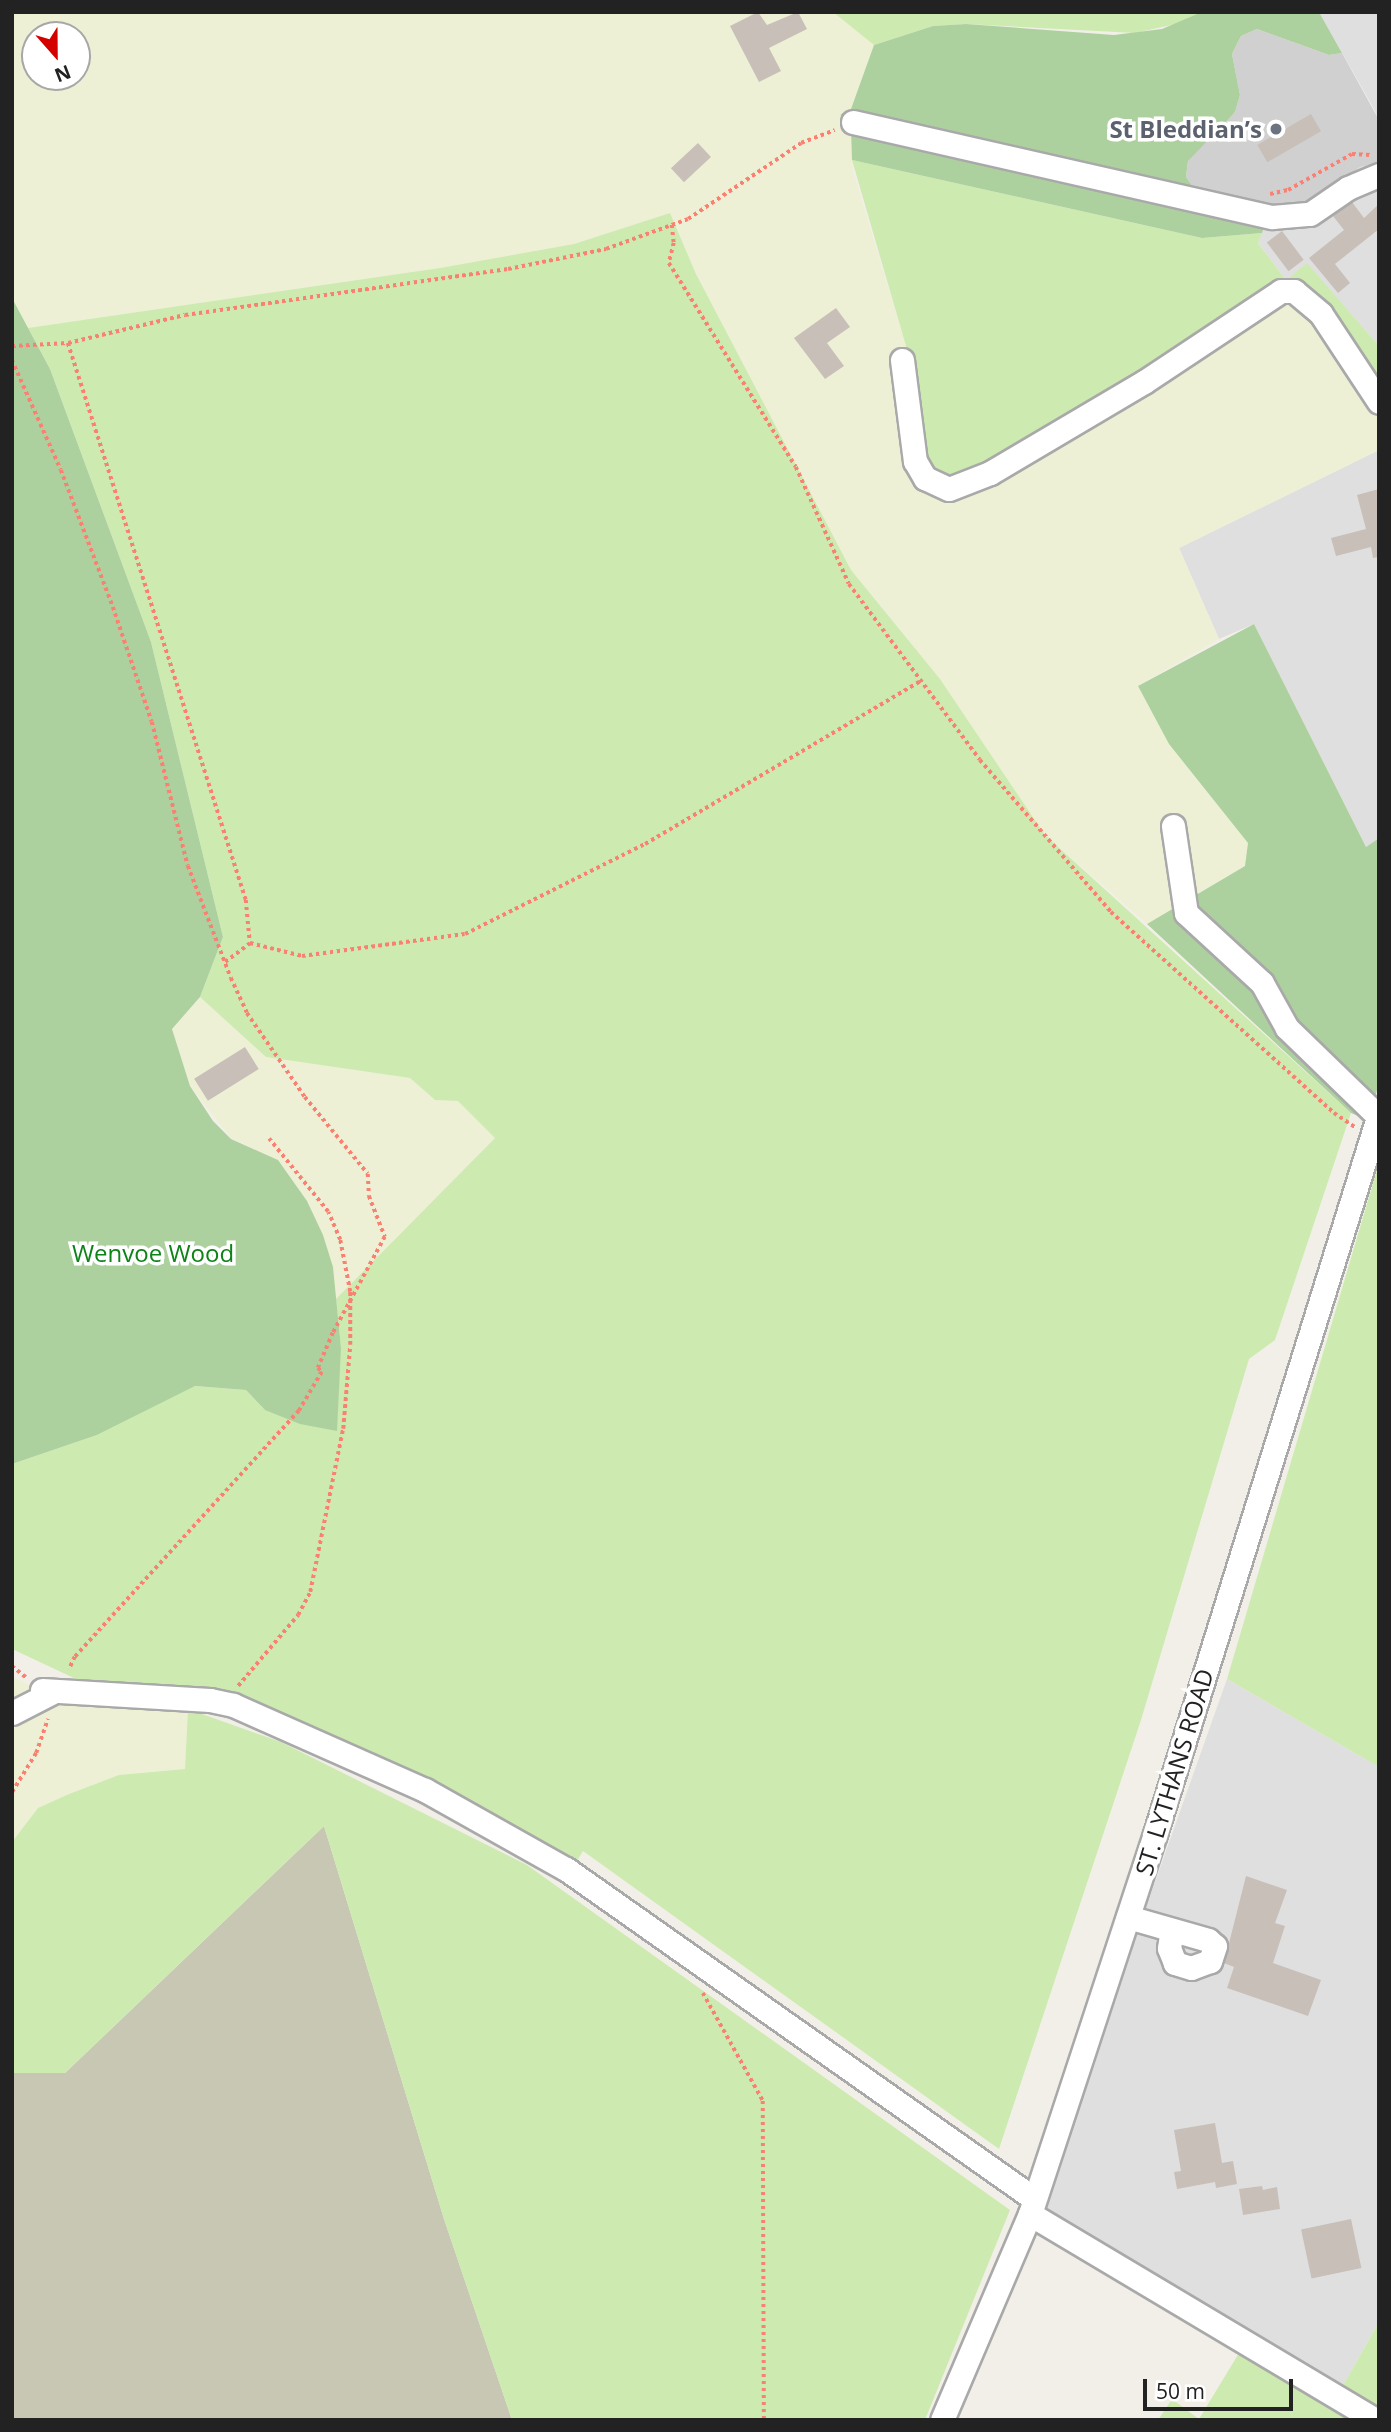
<!DOCTYPE html>
<html>
<head>
<meta charset="utf-8">
<style>
	body { margin:0 }
	#map { position:relative; width:1391px; height:2432px; overflow:hidden; background:#f2efe9; font-family:"Open Sans",sans-serif }
	div>[style] { position:absolute }
	.residential>* { inset:0; background:#e0dfdf }
	.religious>* { inset:0; background:#d0d0d0 }
	.construction>* { inset:0; background:#c7c7b4 }
	.farmland>* { inset:0; background:#eef0d5 }
	.grass>* { inset:0; background:#cdebb0 }
	.forest>* { inset:0; background:#add19e }
	.building>* { inset:0; background:#c7bfb8; transform-origin:0 0 }
	.path>* { height:3.5px; margin-top:-1.75px; transform-origin:0; background:repeating-linear-gradient(90deg,#fa8072 0 3.5px,transparent 0 7px) }
	.roads { filter:drop-shadow(2px 0 #a9a9a9) drop-shadow(-2px 0 #a9a9a9) drop-shadow(0 2px #a9a9a9) drop-shadow(0 -2px #a9a9a9) }
	.minor>* { height:23px; margin:-11.5px; padding:0 11.5px; transform-origin:11.5px; border-radius:11.5px; background:#fff }
	.dots>* { width:19px; height:19px; translate:-50% -50%; box-sizing:border-box; border:4px solid #fff; border-radius:50% }
	span { translate:-50% -50%; white-space:nowrap; text-align:center; line-height:1.15; -webkit-text-stroke:7px #fff; paint-order:stroke }
	.worship-label { font-size:24px; color:#5b616d; font-weight:700 }
	.right { translate:-100% -50%; text-align:right }
	.park-label { font-size:24px; color:#0c8416 }
	.street-label { font-size:24px; color:#222 }
	.frame { position:absolute; inset:0; border:14px solid #222; pointer-events:none }
	.north { position:absolute; left:21px; top:21px; width:70px; height:70px; box-sizing:border-box; background:#fff; border:2px solid #a7a7a7; border-radius:50%; rotate:159deg; font-size:19px; font-weight:700; line-height:28px; text-align:center; color:#222 }
	.north::after { content:''; display:block; margin:auto; width:24px; height:32px; background:#d40000; clip-path:polygon(50% 0,100% 100%,50% 72%,0 100%) }
	.scale { position:absolute; left:1143px; top:2379px; width:150px; height:32px; box-sizing:border-box; border:4px solid #222; border-top:0; padding-left:9px; font-size:21px; line-height:24px; white-space:nowrap; color:#222; -webkit-text-stroke:5px #fff; paint-order:stroke }
</style>
</head>
<body>
<div id="map">
	<div class="residential">
		<div style="clip-path:polygon(1319px 12px,1379px 12px,1379px 120px,1374px 109px)"></div>
		<div style="clip-path:polygon(1379px 163px,1379px 346px,1307px 264px,1286px 280px,1258px 243px,1269px 212px,1306px 207px,1360px 167px)"></div>
		<div style="clip-path:polygon(1379px 450px,1379px 838px,1366px 847px,1254px 624px,1219px 639px,1179px 548px)"></div>
		<div style="clip-path:polygon(1227px 1679px,1379px 1767px,1379px 2322px,1342px 2387px,1038px 2212px)"></div>
	</div>
	<div class="religious">
		<div style="clip-path:polygon(1257px 29px,1329px 55px,1342px 53px,1379px 120px,1379px 163px,1360px 167px,1306px 207px,1269px 212px,1194px 188px,1186px 177px,1188px 161px,1197px 147px,1235px 112px,1240px 95px,1232px 54px,1241px 36px)"></div>
	</div>
	<div class="construction">
		<div style="clip-path:polygon(324px 1826px,444px 2219px,512px 2420px,12px 2420px,12px 2073px,65px 2073px)"></div>
	</div>
	<div class="farmland">
		<div style="clip-path:polygon(evenodd,12px 12px,833px 12px,874px 45px,851px 109px,841px 115px,850px 117px,853px 171px,906px 346px,912px 394px,1295px 297px,1370px 398px,1379px 415px,1379px 450px,1179px 548px,1219px 639px,1138px 686px,1248px 843px,1246px 865px,1147px 924px,1045px 835px,940px 679px,851px 570px,696px 274px,670px 213px,574px 244px,440px 268px,28px 328px,12px 298px,12px 12px,35px 35px,77px 35px,77px 77px,35px 77px,35px 35px)"></div>
		<div style="clip-path:polygon(200px 997px,266px 1057px,410px 1078px,435px 1100px,458px 1101px,495px 1138px,336px 1299px,332px 1267px,278px 1160px,231px 1138px,190px 1086px,172px 1029px)"></div>
		<div style="clip-path:polygon(12px 1676px,63px 1703px,188px 1709px,185px 1769px,119px 1775px,69px 1794px,38px 1808px,12px 1842px)"></div>
	</div>
	<div class="grass">
		<div style="clip-path:polygon(833px 12px,1202px 12px,1185px 22px,1135px 33px,966px 24px,933px 26px,874px 45px)"></div>
		<div style="clip-path:polygon(852px 160px,1202px 238px,1262px 233px,1258px 243px,1286px 280px,1307px 263px,1379px 346px,1379px 393px,1303px 290px,1205px 340px,962px 483px,924px 468px,906px 346px)"></div>
		<div style="clip-path:polygon(670px 213px,696px 274px,851px 570px,940px 679px,1045px 835px,1351px 1113px,1275px 1340px,1249px 1359px,1141px 1720px,999px 2149px,583px 1851px,569px 1874px,209px 1691px,76px 1679px,12px 1649px,12px 1464px,97px 1435px,194px 1386px,246px 1390px,265px 1410px,341px 1348px,336px 1299px,495px 1138px,458px 1101px,435px 1100px,410px 1078px,266px 1057px,200px 997px,223px 937px,151px 642px,50px 369px,28px 328px,440px 268px,574px 244px)"></div>
		<div style="clip-path:polygon(1379px 1163px,1379px 1767px,1227px 1679px)"></div>
		<div style="clip-path:polygon(188px 1709px,281px 1742px,527px 1865px,1010px 2210px,925px 2420px,512px 2420px,444px 2219px,324px 1826px,65px 2073px,12px 2073px,12px 1842px,38px 1808px,69px 1794px,119px 1775px,185px 1769px)"></div>
		<div style="clip-path:polygon(1379px 2322px,1379px 2409px,1342px 2387px)"></div>
		<div style="clip-path:polygon(1239px 2353px,1349px 2420px,1158px 2420px,1172px 2399px,1199px 2419px)"></div>
	</div>
	<div class="forest">
		<div style="clip-path:polygon(1202px 12px,1319px 12px,1342px 53px,1329px 55px,1257px 29px,1241px 36px,1232px 54px,1240px 95px,1235px 112px,1188px 161px,1186px 177px,1194px 188px,840px 115px,851px 109px,874px 45px,933px 26px,966px 24px,1114px 35px,1162px 29px)"></div>
		<div style="clip-path:polygon(851px 129px,1264px 227px,1262px 233px,1202px 238px,852px 160px)"></div>
		<div style="clip-path:polygon(12px 298px,50px 369px,151px 642px,223px 937px,200px 997px,172px 1029px,190px 1086px,213px 1121px,231px 1139px,278px 1160px,307px 1201px,323px 1235px,333px 1267px,341px 1348px,337px 1431px,300px 1424px,265px 1410px,246px 1390px,195px 1386px,97px 1435px,12px 1464px)"></div>
		<div style="clip-path:polygon(1254px 624px,1366px 847px,1379px 838px,1379px 1081px,1370px 1121px,1351px 1113px,1147px 924px,1245px 866px,1248px 843px,1169px 744px,1138px 686px)"></div>
	</div>
	<div class="building">
		<div style="clip-path:polygon(758px 12px,767px 25px,798px 12px,807px 29px,769px 48px,781px 71px,759px 82px,730px 26px)"></div>
		<div style="left:1311px;top:114px;width:20px;height:62px;rotate:60deg"></div>
		<div style="left:698px;top:143px;width:19px;height:37px;rotate:47deg"></div>
		<div style="clip-path:polygon(1352px 202px,1364px 218px,1379px 204px,1379px 229px,1335px 264px,1350px 283px,1338px 293px,1309px 258px,1344px 230px,1333px 216px)"></div>
		<div style="left:1282px;top:231px;width:36px;height:19px;rotate:53deg"></div>
		<div style="clip-path:polygon(836px 308px,850px 327px,827px 343px,844px 366px,825px 379px,794px 338px)"></div>
		<div style="clip-path:polygon(1379px 489px,1379px 557px,1373px 558px,1371px 547px,1336px 556px,1331px 538px,1366px 529px,1357px 495px)"></div>
		<div style="left:245px;top:1047px;width:26px;height:60px;rotate:58deg"></div>
		<div style="clip-path:polygon(1246px 1876px,1287px 1890px,1275px 1923px,1285px 1926px,1273px 1963px,1321px 1980px,1308px 2016px,1227px 1988px,1234px 1967px,1224px 1963px)"></div>
		<div style="clip-path:polygon(1215px 2123px,1222px 2163px,1233px 2161px,1237px 2184px,1216px 2188px,1215px 2182px,1177px 2189px,1174px 2172px,1181px 2171px,1174px 2130px)"></div>
		<div style="clip-path:polygon(1262px 2186px,1263px 2190px,1277px 2187px,1280px 2209px,1243px 2215px,1239px 2189px)"></div>
		<div style="left:1351px;top:2219px;width:50px;height:51px;rotate:78deg"></div>
	</div>
	<div class="path">
		<div style="left:1270px;top:194px;width:18px;rotate:-13deg"></div>
		<div style="left:1288px;top:190px;width:73px;rotate:-29.4deg"></div>
		<div style="left:1352px;top:154px;width:19px;rotate:3deg"></div>
		<div style="left:672px;top:225px;width:18px;rotate:84deg"></div>
		<div style="left:674px;top:243px;width:21px;rotate:104deg"></div>
		<div style="left:669px;top:263px;width:240px;rotate:58.1deg"></div>
		<div style="left:796px;top:467px;width:128px;rotate:65.6deg"></div>
		<div style="left:849px;top:584px;width:219px;rotate:53.3deg"></div>
		<div style="left:980px;top:760px;width:201px;rotate:49.2deg"></div>
		<div style="left:1111px;top:912px;width:300px;rotate:42deg"></div>
		<div style="left:1334px;top:1113px;width:25px;rotate:34deg"></div>
		<div style="left:68px;top:343px;width:585px;rotate:72.28deg"></div>
		<div style="left:246px;top:900px;width:43px;rotate:84.7deg"></div>
		<div style="left:250px;top:943px;width:54px;rotate:14deg"></div>
		<div style="left:302px;top:956px;width:164px;rotate:-7.7deg"></div>
		<div style="left:465px;top:934px;width:201px;rotate:-26.6deg"></div>
		<div style="left:645px;top:844px;width:321px;rotate:-30.6deg"></div>
		<div style="left:12px;top:346px;width:56px;rotate:-3.1deg"></div>
		<div style="left:68px;top:343px;width:120px;rotate:-13.5deg"></div>
		<div style="left:185px;top:315px;width:326px;rotate:-8.1deg"></div>
		<div style="left:508px;top:269px;width:100px;rotate:-11.5deg"></div>
		<div style="left:606px;top:249px;width:87px;rotate:-20.1deg"></div>
		<div style="left:688px;top:219px;width:136px;rotate:-33.9deg"></div>
		<div style="left:801px;top:143px;width:36px;rotate:-21deg"></div>
		<div style="left:12px;top:360px;width:120px;rotate:66deg"></div>
		<div style="left:61px;top:470px;width:147px;rotate:69.2deg"></div>
		<div style="left:113px;top:607px;width:121px;rotate:71.3deg"></div>
		<div style="left:152px;top:722px;width:148px;rotate:76deg"></div>
		<div style="left:188px;top:866px;width:120px;rotate:69deg"></div>
		<div style="left:231px;top:978px;width:38px;rotate:65deg"></div>
		<div style="left:247px;top:1013px;width:102px;rotate:55.4deg"></div>
		<div style="left:305px;top:1097px;width:99px;rotate:50.7deg"></div>
		<div style="left:368px;top:1174px;width:22px;rotate:87deg"></div>
		<div style="left:369px;top:1196px;width:44px;rotate:68.7deg"></div>
		<div style="left:385px;top:1237px;width:109px;rotate:118.4deg"></div>
		<div style="left:333px;top:1333px;width:38px;rotate:113deg"></div>
		<div style="left:318px;top:1368px;width:6px;rotate:45deg"></div>
		<div style="left:322px;top:1372px;width:45px;rotate:120.5deg"></div>
		<div style="left:299px;top:1411px;width:333px;rotate:132.3deg"></div>
		<div style="left:75px;top:1657px;width:14px;rotate:115deg"></div>
		<div style="left:225px;top:962px;width:31px;rotate:-37deg"></div>
		<div style="left:12px;top:1666px;width:19px;rotate:39deg"></div>
		<div style="left:238px;top:1686px;width:93px;rotate:-49.8deg"></div>
		<div style="left:298px;top:1615px;width:26px;rotate:-62deg"></div>
		<div style="left:310px;top:1592px;width:166px;rotate:-78.6deg"></div>
		<div style="left:343px;top:1429px;width:84px;rotate:-85.2deg"></div>
		<div style="left:350px;top:1345px;width:53px;rotate:-90deg"></div>
		<div style="left:350px;top:1292px;width:53px;rotate:-100.9deg"></div>
		<div style="left:340px;top:1240px;width:30px;rotate:-113deg"></div>
		<div style="left:328px;top:1212px;width:94px;rotate:-128.9deg"></div>
		<div style="left:12px;top:1792px;width:46px;rotate:-58.4deg"></div>
		<div style="left:36px;top:1753px;width:36px;rotate:-71deg"></div>
		<div style="left:703px;top:1993px;width:124px;rotate:60.9deg"></div>
		<div style="left:763px;top:2101px;width:319px;rotate:89.8deg"></div>
	</div>
	<div class="roads">
		<div class="minor">
			<div style="left:853px;top:122px;width:430px;rotate:12.8deg"></div>
			<div style="left:1272px;top:217px;width:38px;rotate:-5deg"></div>
			<div style="left:1310px;top:214px;width:46px;rotate:-34.4deg"></div>
			<div style="left:1348px;top:188px;width:34px;rotate:-23deg"></div>
			<div style="left:902px;top:360px;width:102px;rotate:82.7deg"></div>
			<div style="left:915px;top:461px;width:20px;rotate:60deg"></div>
			<div style="left:925px;top:478px;width:26px;rotate:25deg"></div>
			<div style="left:949px;top:489px;width:44px;rotate:-21.3deg"></div>
			<div style="left:990px;top:473px;width:179px;rotate:-30.6deg"></div>
			<div style="left:1144px;top:382px;width:164px;rotate:-33.6deg"></div>
			<div style="left:1281px;top:291px;width:13px"></div>
			<div style="left:1294px;top:291px;width:35px;rotate:40deg"></div>
			<div style="left:1321px;top:314px;width:105px;rotate:56.6deg"></div>
			<div style="left:1173px;top:826px;width:88px;rotate:81.5deg"></div>
			<div style="left:1186px;top:913px;width:103px;rotate:42.6deg"></div>
			<div style="left:1262px;top:983px;width:51px;rotate:60.9deg"></div>
			<div style="left:1287px;top:1028px;width:128px;rotate:44.1deg"></div>
			<div style="left:42px;top:1690px;width:168px;rotate:3.4deg"></div>
			<div style="left:210px;top:1700px;width:24px;rotate:12deg"></div>
			<div style="left:233px;top:1705px;width:210px;rotate:23.9deg"></div>
			<div style="left:425px;top:1790px;width:162px;rotate:29.3deg"></div>
			<div style="left:566px;top:1869px;width:571px;rotate:35.16deg"></div>
			<div style="left:12px;top:1713px;width:48px;rotate:-27.1deg"></div>
			<div style="left:1128px;top:1917px;width:83px;rotate:16deg"></div>
			<div style="left:1208px;top:1940px;width:9px;rotate:41deg"></div>
			<div style="left:1215px;top:1946px;width:16px;rotate:108deg"></div>
			<div style="left:1210px;top:1961px;width:20px;rotate:160deg"></div>
			<div style="left:1191px;top:1968px;width:17px;rotate:-163deg"></div>
			<div style="left:1175px;top:1963px;width:16px;rotate:-112deg"></div>
			<div style="left:1169px;top:1948px;width:18px;rotate:-81deg"></div>
			<div style="left:1030px;top:2214px;width:403px;rotate:30.8deg"></div>
			<div style="left:942px;top:2420px;width:224px;rotate:-66.9deg"></div>
			<div style="left:1030px;top:2214px;width:400px;rotate:-71.8deg"></div>
			<div style="left:1155px;top:1834px;width:754px;rotate:-72.72deg"></div>
		</div>
	</div>
	<div class="dots">
		<div style="left:1276px;top:129px;background:#6b7280"></div>
	</div>
	<div class="worship-label">
		<span class="right" style="left:1262px;top:129px">St Bleddian’s</span>
	</div>
	<div class="park-label">
		<span style="left:153px;top:1253px">Wenvoe Wood</span>
	</div>
	<div class="street-label">
		<span style="left:1174px;top:1772px;rotate:-73deg">ST. LYTHANS ROAD</span>
	</div>
	<div class="frame"></div>
	<div class="north">N</div>
	<div class="scale">50 m</div>
</div>
</body>
</html>
